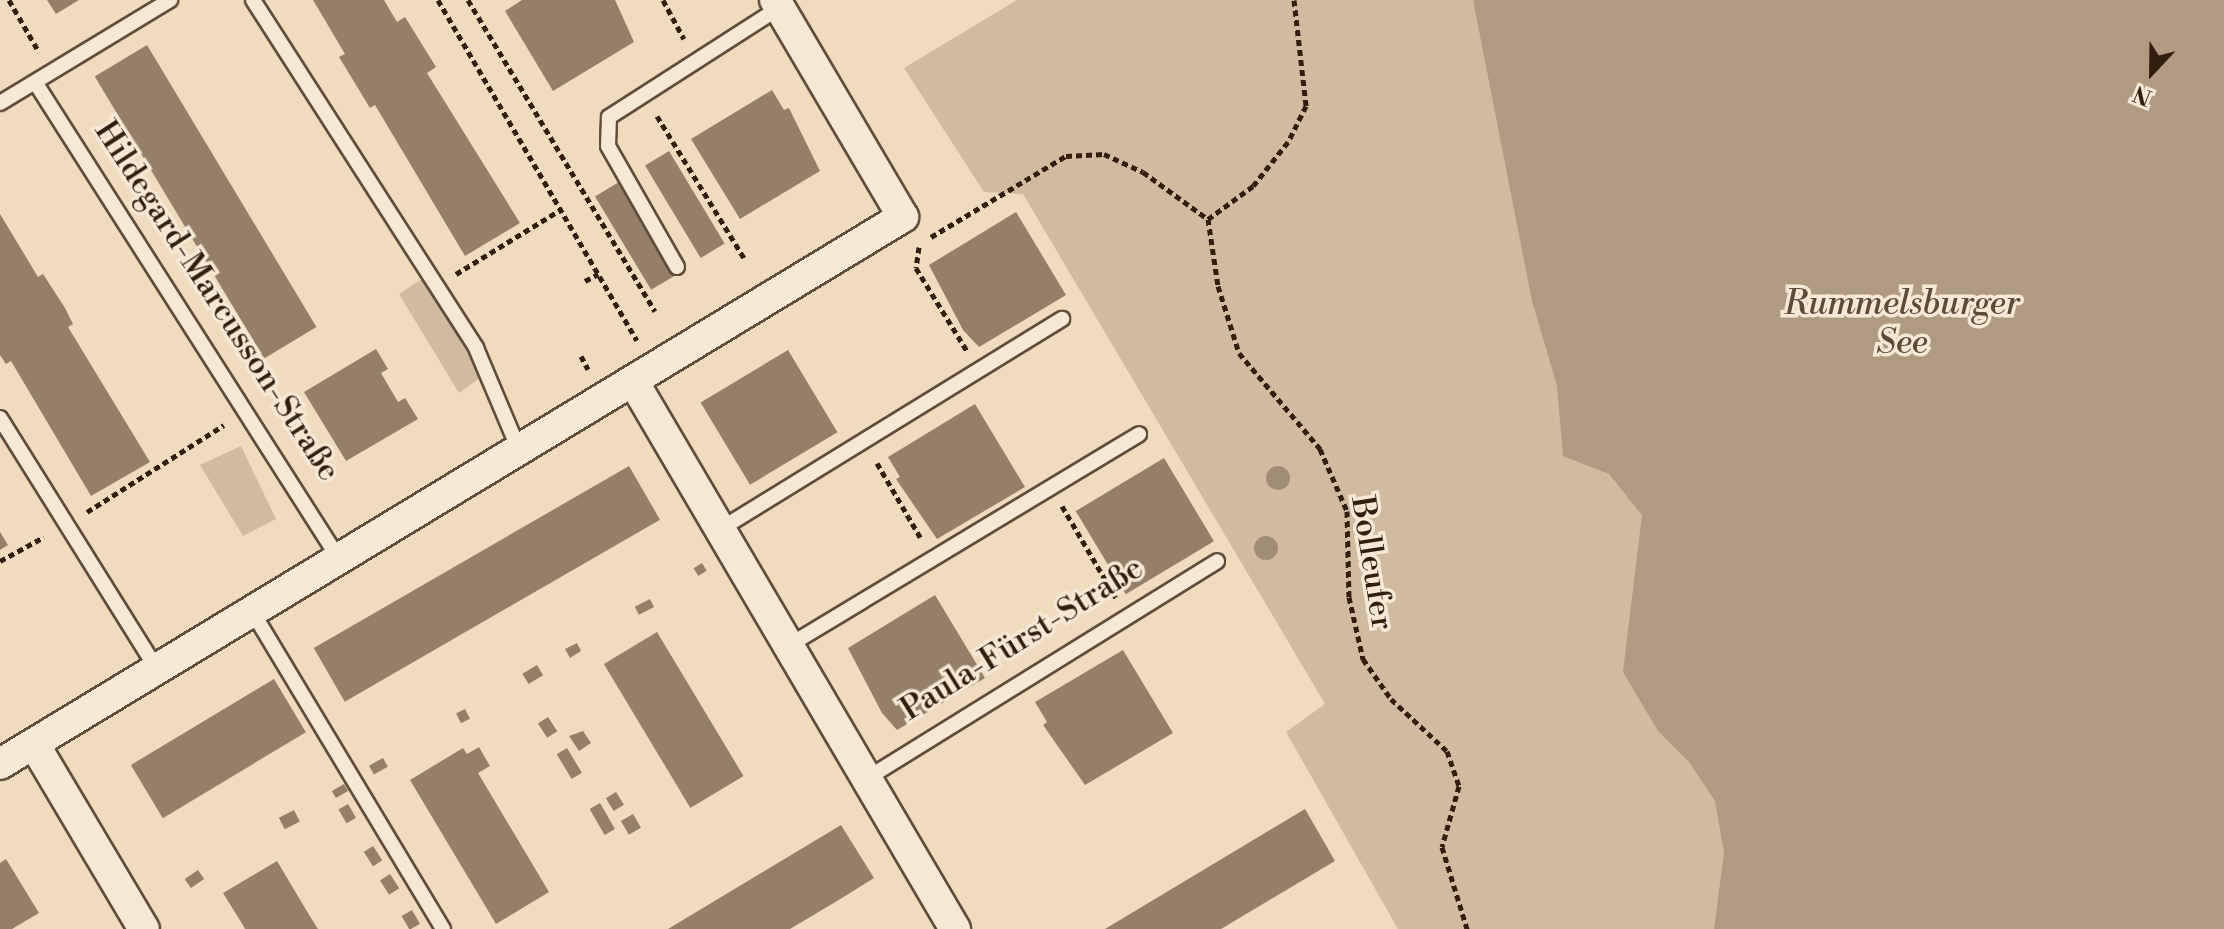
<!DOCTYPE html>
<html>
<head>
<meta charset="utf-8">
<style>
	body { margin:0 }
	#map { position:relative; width:2224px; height:929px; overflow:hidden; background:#efdbbd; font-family:"Libre Bodoni",serif }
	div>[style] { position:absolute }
	.green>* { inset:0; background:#cfbb9f }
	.water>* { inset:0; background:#ae9b82 }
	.building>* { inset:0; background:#948069; transform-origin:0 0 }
	.path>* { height:5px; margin-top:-2.5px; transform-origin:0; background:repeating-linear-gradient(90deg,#311e0f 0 6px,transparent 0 10px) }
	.roads { filter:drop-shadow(2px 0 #604d3a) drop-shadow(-2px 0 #604d3a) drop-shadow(0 2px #604d3a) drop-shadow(0 -2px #604d3a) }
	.lane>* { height:14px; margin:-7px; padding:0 7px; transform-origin:7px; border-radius:7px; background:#f5e8d4 }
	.street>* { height:30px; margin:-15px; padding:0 15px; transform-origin:15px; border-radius:15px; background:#f5e8d4 }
	.trees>* { width:24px; height:24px; margin:-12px; border-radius:50%; background:#a08d75 }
	span { translate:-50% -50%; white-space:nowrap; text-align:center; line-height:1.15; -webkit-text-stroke:7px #f5e8d4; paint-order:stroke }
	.street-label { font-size:32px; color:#311e0f }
	.water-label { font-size:34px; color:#5d4a37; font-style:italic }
	.north { position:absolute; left:2112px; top:32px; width:80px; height:80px; -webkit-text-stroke:6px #f5e8d4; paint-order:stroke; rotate:202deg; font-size:22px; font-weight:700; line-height:32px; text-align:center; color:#311e0f }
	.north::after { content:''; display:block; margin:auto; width:28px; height:36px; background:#311e0f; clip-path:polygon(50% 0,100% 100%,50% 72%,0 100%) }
</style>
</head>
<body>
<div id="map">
	<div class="green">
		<div style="clip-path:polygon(1017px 0,1502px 0,1648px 471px,1742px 929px,1398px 929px,1286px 732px,1325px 704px,1023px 194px,984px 192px,904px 68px)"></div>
		<div style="clip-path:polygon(425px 277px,481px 377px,459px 393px,399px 294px)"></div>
		<div style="clip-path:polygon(241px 446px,276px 519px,243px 536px,200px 465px)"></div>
	</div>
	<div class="water">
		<div style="clip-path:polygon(1473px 0,2224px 0,2224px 929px,1714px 929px,1724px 853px,1715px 801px,1689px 762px,1658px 731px,1623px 672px,1642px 515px,1609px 474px,1563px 456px,1557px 386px,1532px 301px)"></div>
	</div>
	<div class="building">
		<div style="clip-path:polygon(47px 0,79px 0,56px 14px)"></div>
		<div style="clip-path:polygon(313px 0,384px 0,397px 22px,405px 17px,436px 67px,427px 73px,520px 223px,465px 256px,375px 105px,370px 108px,339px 57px,345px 54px)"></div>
		<div style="clip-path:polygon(522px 0,615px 0,634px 42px,553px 91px,505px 11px)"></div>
		<div style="left:147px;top:45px;width:329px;height:61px;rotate:59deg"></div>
		<div style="clip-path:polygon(772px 90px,784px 110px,789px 108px,820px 171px,740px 219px,691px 139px)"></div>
		<div style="left:669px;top:151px;width:108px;height:28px;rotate:59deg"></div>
		<div style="left:619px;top:182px;width:109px;height:28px;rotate:59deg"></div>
		<div style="clip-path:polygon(1016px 212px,1066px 295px,979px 347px,963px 330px,929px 265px)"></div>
		<div style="clip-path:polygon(0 214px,38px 277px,43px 274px,65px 308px,73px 324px,68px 327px,150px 462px,91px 496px,11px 361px,6px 364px,0 355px)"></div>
		<div style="clip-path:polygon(376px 349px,388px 369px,381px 373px,398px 402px,405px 398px,418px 419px,346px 461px,304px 392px)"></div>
		<div style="left:788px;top:350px;width:96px;height:102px;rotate:59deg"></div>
		<div style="clip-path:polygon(975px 404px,1025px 487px,937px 539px,896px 479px,900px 477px,888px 457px)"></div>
		<div style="left:1164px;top:458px;width:97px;height:103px;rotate:59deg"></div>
		<div style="left:629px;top:466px;width:62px;height:364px;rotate:60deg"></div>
		<div style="clip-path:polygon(0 532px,8px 545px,0 550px)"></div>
		<div style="left:702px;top:563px;width:9px;height:10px;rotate:58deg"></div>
		<div style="clip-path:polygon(935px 595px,985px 678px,897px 730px,882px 713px,848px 648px)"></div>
		<div style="left:650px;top:599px;width:9px;height:17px;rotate:63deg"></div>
		<div style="left:657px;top:632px;width:168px;height:62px;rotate:59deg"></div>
		<div style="clip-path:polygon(577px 643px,581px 651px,570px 658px,565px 649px)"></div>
		<div style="clip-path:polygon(1123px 650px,1173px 733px,1085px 785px,1043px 725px,1047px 722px,1035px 702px)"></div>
		<div style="left:537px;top:665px;width:12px;height:17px;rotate:59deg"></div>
		<div style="left:274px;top:679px;width:62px;height:167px;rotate:59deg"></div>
		<div style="left:465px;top:709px;width:11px;height:10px;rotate:63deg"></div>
		<div style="left:548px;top:717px;width:17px;height:12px;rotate:57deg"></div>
		<div style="clip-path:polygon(583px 731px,591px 743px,579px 751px,569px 736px)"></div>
		<div style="clip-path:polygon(479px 747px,490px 766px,478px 773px,549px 892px,496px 924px,410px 780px,463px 748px,467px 754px)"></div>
		<div style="left:567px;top:748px;width:29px;height:12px;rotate:59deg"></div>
		<div style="left:383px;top:758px;width:10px;height:16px;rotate:61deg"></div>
		<div style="left:344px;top:784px;width:8px;height:14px;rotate:60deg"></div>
		<div style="left:616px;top:792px;width:15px;height:12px;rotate:58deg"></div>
		<div style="left:600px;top:803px;width:30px;height:12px;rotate:60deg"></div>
		<div style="left:348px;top:804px;width:16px;height:11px;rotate:60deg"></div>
		<div style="clip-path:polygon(1305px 809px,1335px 861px,1221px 929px,1105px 929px)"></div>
		<div style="left:294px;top:810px;width:13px;height:17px;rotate:63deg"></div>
		<div style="left:633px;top:814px;width:16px;height:14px;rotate:60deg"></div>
		<div style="clip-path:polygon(841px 825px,874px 878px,842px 898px,790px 929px,668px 929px)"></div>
		<div style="left:373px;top:846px;width:17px;height:11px;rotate:57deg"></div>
		<div style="clip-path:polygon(6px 859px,39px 913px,12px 929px,0 929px,0 863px)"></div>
		<div style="clip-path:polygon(277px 861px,311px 918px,318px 929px,245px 929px,241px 922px,223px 893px)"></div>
		<div style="left:198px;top:870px;width:11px;height:16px;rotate:56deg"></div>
		<div style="left:390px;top:874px;width:17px;height:12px;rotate:57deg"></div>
		<div style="left:412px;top:910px;width:16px;height:12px;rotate:60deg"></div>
	</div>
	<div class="path">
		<div style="left:9px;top:0;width:60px;rotate:60deg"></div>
		<div style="left:438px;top:0;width:394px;rotate:59.7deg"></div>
		<div style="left:468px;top:0;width:363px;rotate:59deg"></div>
		<div style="left:663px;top:0;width:44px;rotate:61.7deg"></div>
		<div style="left:1294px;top:0;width:107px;rotate:83.5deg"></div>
		<div style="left:1306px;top:106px;width:40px;rotate:116.6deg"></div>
		<div style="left:1288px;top:142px;width:56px;rotate:128.5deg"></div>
		<div style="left:1253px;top:186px;width:56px;rotate:143.7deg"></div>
		<div style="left:1208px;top:219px;width:68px;rotate:81.5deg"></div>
		<div style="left:1218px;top:286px;width:70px;rotate:72.6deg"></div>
		<div style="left:1239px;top:353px;width:126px;rotate:49.8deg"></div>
		<div style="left:1320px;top:449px;width:68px;rotate:66.5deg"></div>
		<div style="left:1347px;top:511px;width:86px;rotate:88.7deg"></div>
		<div style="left:1349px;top:597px;width:64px;rotate:77.3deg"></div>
		<div style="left:1363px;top:659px;width:49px;rotate:55deg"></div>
		<div style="left:1391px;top:699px;width:76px;rotate:42.9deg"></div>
		<div style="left:1447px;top:751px;width:37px;rotate:71deg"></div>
		<div style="left:1459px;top:786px;width:63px;rotate:105.6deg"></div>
		<div style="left:1442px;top:847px;width:86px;rotate:73deg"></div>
		<div style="left:657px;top:116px;width:167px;rotate:58.5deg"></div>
		<div style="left:931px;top:237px;width:157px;rotate:-31deg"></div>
		<div style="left:1066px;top:156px;width:38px;rotate:-3deg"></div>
		<div style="left:1104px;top:154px;width:43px;rotate:24.8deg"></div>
		<div style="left:1143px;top:172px;width:80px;rotate:35.9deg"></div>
		<div style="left:919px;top:247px;width:21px;rotate:98deg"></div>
		<div style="left:916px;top:268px;width:97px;rotate:58.4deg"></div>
		<div style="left:456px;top:274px;width:122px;rotate:-31.6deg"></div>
		<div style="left:585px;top:281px;width:15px;rotate:-28deg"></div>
		<div style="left:581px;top:356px;width:15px;rotate:62deg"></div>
		<div style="left:877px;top:463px;width:86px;rotate:59.8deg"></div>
		<div style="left:1062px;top:506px;width:107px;rotate:59.6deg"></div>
		<div style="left:87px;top:512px;width:162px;rotate:-32.4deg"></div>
		<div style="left:0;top:561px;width:50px;rotate:-28.6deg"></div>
	</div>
	<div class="roads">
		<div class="lane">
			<div style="left:253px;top:0;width:413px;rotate:57.3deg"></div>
			<div style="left:476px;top:348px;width:111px;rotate:67.1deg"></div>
			<div style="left:35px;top:82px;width:566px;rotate:57.49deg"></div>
			<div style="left:0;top:103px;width:199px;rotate:-31.2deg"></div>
			<div style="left:677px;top:267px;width:139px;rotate:-119.7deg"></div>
			<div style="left:608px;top:146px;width:29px;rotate:-88deg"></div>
			<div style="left:609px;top:117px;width:202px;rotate:-32.7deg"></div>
			<div style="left:0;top:418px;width:296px;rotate:58deg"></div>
			<div style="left:719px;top:530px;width:403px;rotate:-31.6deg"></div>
			<div style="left:252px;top:611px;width:371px;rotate:59deg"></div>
			<div style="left:788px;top:646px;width:410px;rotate:-31.1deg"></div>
			<div style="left:866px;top:779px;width:413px;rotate:-31.8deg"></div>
		</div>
		<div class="street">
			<div style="left:633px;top:381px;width:636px;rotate:59.56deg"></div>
			<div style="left:34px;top:744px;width:215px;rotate:59.3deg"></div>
			<div style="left:0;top:764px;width:1056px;rotate:-31.21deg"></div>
			<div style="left:903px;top:217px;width:252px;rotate:-120.5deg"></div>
		</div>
	</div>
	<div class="trees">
		<div style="left:1278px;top:478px"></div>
		<div style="left:1266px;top:548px"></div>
	</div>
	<div class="street-label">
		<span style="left:217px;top:301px;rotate:57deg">Hildegard-Marcusson-Straße</span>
		<span style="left:1372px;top:563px;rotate:81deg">Bolleufer</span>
		<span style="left:1022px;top:639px;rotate:-32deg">Paula-Fürst-Straße</span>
	</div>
	<div class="water-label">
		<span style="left:1902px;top:324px">Rummelsburger<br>See</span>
	</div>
	<div class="north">N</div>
</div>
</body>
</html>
